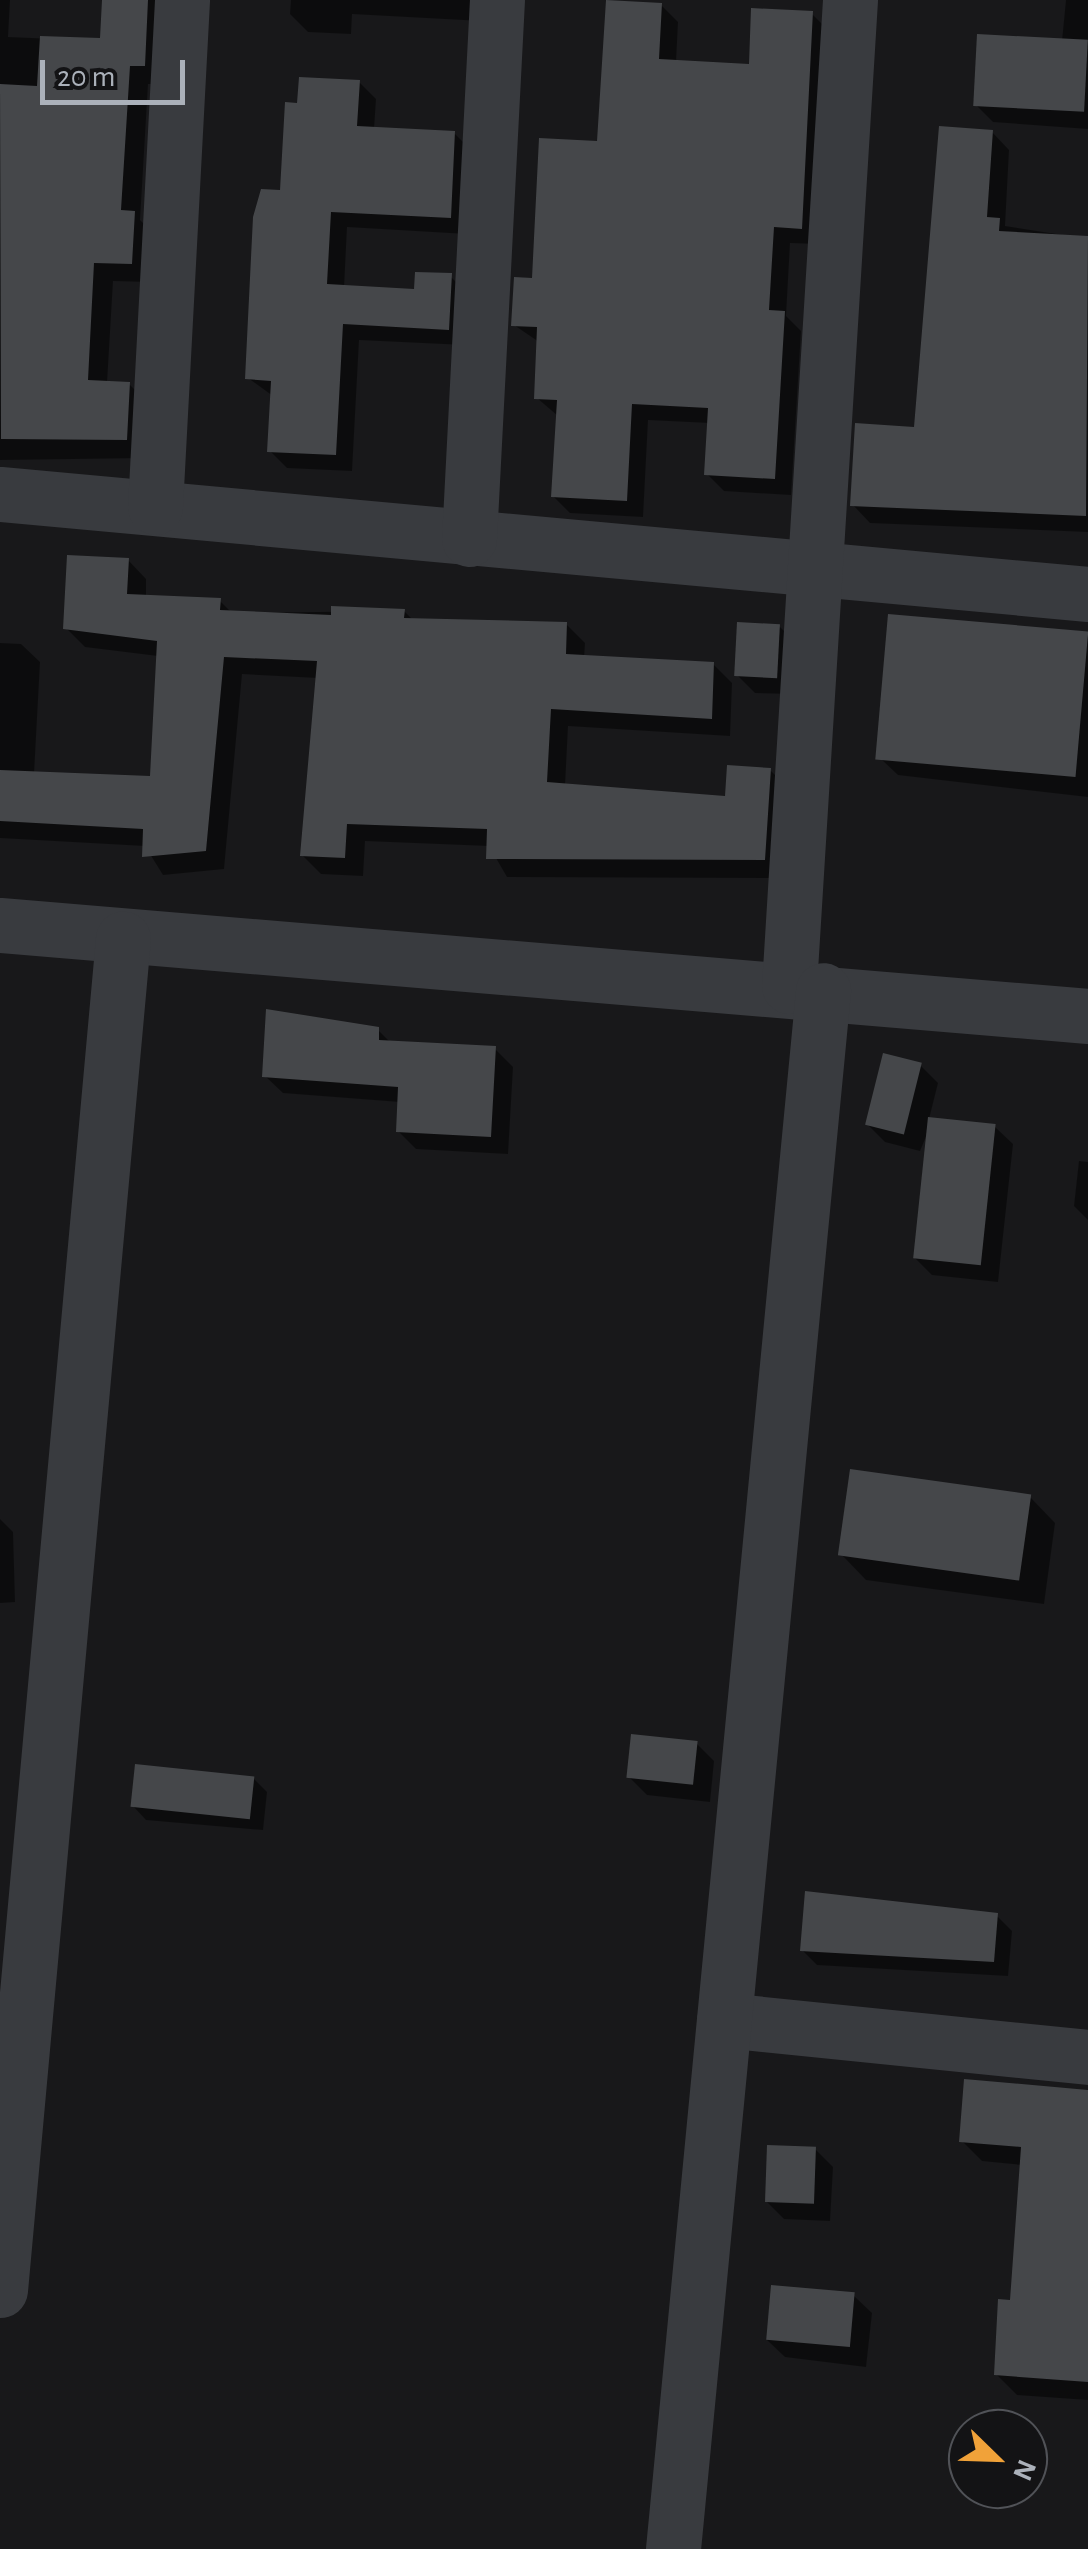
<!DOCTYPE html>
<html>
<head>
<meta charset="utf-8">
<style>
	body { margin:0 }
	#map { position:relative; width:1088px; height:2549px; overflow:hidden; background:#18181a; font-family:"Alegreya Sans",sans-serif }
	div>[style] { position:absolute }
	.shadow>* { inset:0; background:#0007 }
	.building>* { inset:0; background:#45474a; transform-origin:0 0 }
	.minor>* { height:55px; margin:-27.5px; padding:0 27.5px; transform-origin:27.5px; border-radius:27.5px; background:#393b3f }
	span { translate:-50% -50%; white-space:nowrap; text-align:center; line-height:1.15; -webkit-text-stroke:9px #131315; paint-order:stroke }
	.north { position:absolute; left:948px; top:2409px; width:100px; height:100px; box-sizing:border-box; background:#131315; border:2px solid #505257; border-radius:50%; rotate:113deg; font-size:28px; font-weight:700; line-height:40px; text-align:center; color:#abb1ba }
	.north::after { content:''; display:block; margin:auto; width:35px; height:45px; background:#f1a239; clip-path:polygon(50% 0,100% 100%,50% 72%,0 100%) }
	.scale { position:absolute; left:40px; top:60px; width:145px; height:45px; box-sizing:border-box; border:5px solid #abb1ba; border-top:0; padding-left:12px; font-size:30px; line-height:35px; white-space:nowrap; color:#abb1ba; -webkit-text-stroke:8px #131315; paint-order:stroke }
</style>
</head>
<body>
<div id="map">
	<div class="shadow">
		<div style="clip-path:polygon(0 0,10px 0,8px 37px,103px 41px,105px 0,158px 0,163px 84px,148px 84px,140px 220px,153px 233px,150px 282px,113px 281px,107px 383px,129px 384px,149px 404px,146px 458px,0 460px)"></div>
		<div style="clip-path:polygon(291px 0,483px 0,482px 21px,352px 14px,351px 34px,308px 32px,290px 14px)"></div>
		<div style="clip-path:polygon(1066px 0,1088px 0,1088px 129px,993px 122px,976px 105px,1062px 41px)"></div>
		<div style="clip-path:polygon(661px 5px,678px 22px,676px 62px,751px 67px,811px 13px,828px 30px,818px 244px,790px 243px,786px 316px,801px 331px,791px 495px,724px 491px,707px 474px,710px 423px,648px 420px,643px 517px,570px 513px,553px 496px,558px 416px,537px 398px,539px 342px,514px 325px)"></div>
		<div style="clip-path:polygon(359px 82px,376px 99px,374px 129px,454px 133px,471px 150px,467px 234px,347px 227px,344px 288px,416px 292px,450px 276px,467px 293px,465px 345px,359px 340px,352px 471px,287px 468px,270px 451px,273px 396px,248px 378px,300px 105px)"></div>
		<div style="clip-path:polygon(992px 132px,1009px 150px,1005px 226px,1088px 239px,1088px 532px,870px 523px,853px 505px,916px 430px)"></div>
		<div style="clip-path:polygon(128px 560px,146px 579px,146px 597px,220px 601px,232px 613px,404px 611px,413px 620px,566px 624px,585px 643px,584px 658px,713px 664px,732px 683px,730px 736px,568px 726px,565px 786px,727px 798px,770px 770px,789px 789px,783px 878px,507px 877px,489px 846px,365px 841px,363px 876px,321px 874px,302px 855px,318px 678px,242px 674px,224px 869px,163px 875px,145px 846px,0 838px,0 643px,21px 644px,40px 662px,34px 774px,152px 778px,158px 656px,85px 647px,66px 628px)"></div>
		<div style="clip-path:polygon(779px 626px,797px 644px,794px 694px,755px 693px,737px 675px)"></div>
		<div style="clip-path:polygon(1088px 636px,1088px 797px,898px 775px,881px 759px)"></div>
		<div style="clip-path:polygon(378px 1030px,392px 1044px,495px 1049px,513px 1067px,508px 1154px,416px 1149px,398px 1131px,400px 1102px,283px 1093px,265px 1076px)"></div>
		<div style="clip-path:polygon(921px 1066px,938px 1083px,929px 1119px,995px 1127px,1013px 1144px,998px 1282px,932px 1275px,914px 1257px,930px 1127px,920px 1151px,885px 1142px,867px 1124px)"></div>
		<div style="clip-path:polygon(1079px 1161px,1088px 1162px,1088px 1220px,1074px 1206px)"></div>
		<div style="clip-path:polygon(1030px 1497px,1055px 1523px,1044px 1604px,866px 1580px,841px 1554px)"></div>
		<div style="clip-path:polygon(0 1519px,13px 1532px,15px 1602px,0 1603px)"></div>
		<div style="clip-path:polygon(697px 1744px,714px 1761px,710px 1802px,647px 1795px,629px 1777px)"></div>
		<div style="clip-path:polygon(253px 1778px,267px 1792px,263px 1830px,146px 1820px,133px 1806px)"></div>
		<div style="clip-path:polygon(807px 1893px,997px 1916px,1012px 1931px,1008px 1976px,817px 1965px,802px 1950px)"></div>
		<div style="clip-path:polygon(1088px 2092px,1088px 2400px,1017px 2395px,996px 2374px,1012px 2303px,1022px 2165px,982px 2161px,962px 2141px)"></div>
		<div style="clip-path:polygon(815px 2149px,833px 2167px,830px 2221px,784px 2219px,766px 2201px)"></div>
		<div style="clip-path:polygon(854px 2296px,872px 2313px,866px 2367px,785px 2357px,767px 2340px)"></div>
	</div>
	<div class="building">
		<div style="clip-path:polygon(102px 0,148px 0,145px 66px,130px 66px,121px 210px,135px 211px,132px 264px,94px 263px,88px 380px,130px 382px,127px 440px,1px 439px,0 84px,37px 86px,40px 36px,100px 38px)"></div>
		<div style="clip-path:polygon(606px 0,662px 3px,659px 59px,749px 64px,751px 8px,813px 11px,802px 229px,774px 227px,769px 310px,785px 311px,775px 479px,704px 475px,708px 408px,632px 404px,627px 501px,551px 497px,557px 400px,534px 399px,537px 327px,511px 326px,514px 277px,532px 278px,539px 138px,597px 141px)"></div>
		<div style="left:977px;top:34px;width:111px;height:72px;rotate:3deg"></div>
		<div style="clip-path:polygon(299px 77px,360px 80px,357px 126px,455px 131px,451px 218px,331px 212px,327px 284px,414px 289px,415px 272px,452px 273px,449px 330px,343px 324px,336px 455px,267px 452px,271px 381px,245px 379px,253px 217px,261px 189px,280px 190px,285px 102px,297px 103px)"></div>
		<div style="clip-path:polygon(939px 126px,993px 130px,987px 217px,1000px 218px,999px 231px,1088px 236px,1086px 516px,850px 506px,855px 423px,914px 427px)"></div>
		<div style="clip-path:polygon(67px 555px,129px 558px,127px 594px,221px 598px,220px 610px,331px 615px,331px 606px,405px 609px,404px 618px,567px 622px,566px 654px,714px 662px,712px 719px,551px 709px,547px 782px,725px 796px,727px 765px,771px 768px,765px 860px,486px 859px,487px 829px,347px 824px,345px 858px,300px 856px,317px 661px,224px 657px,206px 851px,142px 857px,143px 829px,0 821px,0 770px,150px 776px,157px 641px,63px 629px)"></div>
		<div style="left:888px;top:614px;width:201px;height:146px;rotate:5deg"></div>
		<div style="left:737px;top:622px;width:43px;height:54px;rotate:3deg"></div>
		<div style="clip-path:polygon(266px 1009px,379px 1027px,379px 1040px,496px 1046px,491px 1137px,396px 1132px,398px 1087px,262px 1077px)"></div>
		<div style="left:883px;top:1053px;width:40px;height:74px;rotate:14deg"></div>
		<div style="left:928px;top:1117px;width:68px;height:142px;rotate:6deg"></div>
		<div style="left:850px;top:1469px;width:183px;height:87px;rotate:8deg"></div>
		<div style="left:631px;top:1734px;width:67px;height:44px;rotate:6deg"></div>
		<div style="left:135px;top:1764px;width:120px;height:43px;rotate:6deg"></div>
		<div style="clip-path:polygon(805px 1891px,998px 1913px,994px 1962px,800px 1951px)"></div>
		<div style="clip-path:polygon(964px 2079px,1088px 2090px,1088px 2382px,994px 2375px,998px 2299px,1010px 2300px,1021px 2147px,959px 2142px)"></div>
		<div style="left:767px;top:2145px;width:49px;height:57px;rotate:2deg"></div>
		<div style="left:771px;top:2285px;width:84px;height:55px;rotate:5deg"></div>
	</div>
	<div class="minor">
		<div style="left:0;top:494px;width:1093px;rotate:5.25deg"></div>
		<div style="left:155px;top:507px;width:508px;rotate:-86.95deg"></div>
		<div style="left:469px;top:539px;width:540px;rotate:-87.03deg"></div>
		<div style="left:0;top:925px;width:1092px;rotate:4.78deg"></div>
		<div style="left:789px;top:986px;width:988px;rotate:-86.46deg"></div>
		<div style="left:724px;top:2020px;width:366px;rotate:5.8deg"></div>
		<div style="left:0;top:2290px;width:1357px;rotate:-84.8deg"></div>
		<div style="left:673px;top:2549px;width:1566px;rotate:-84.5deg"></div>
	</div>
	<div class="north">N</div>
	<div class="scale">20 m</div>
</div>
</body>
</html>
